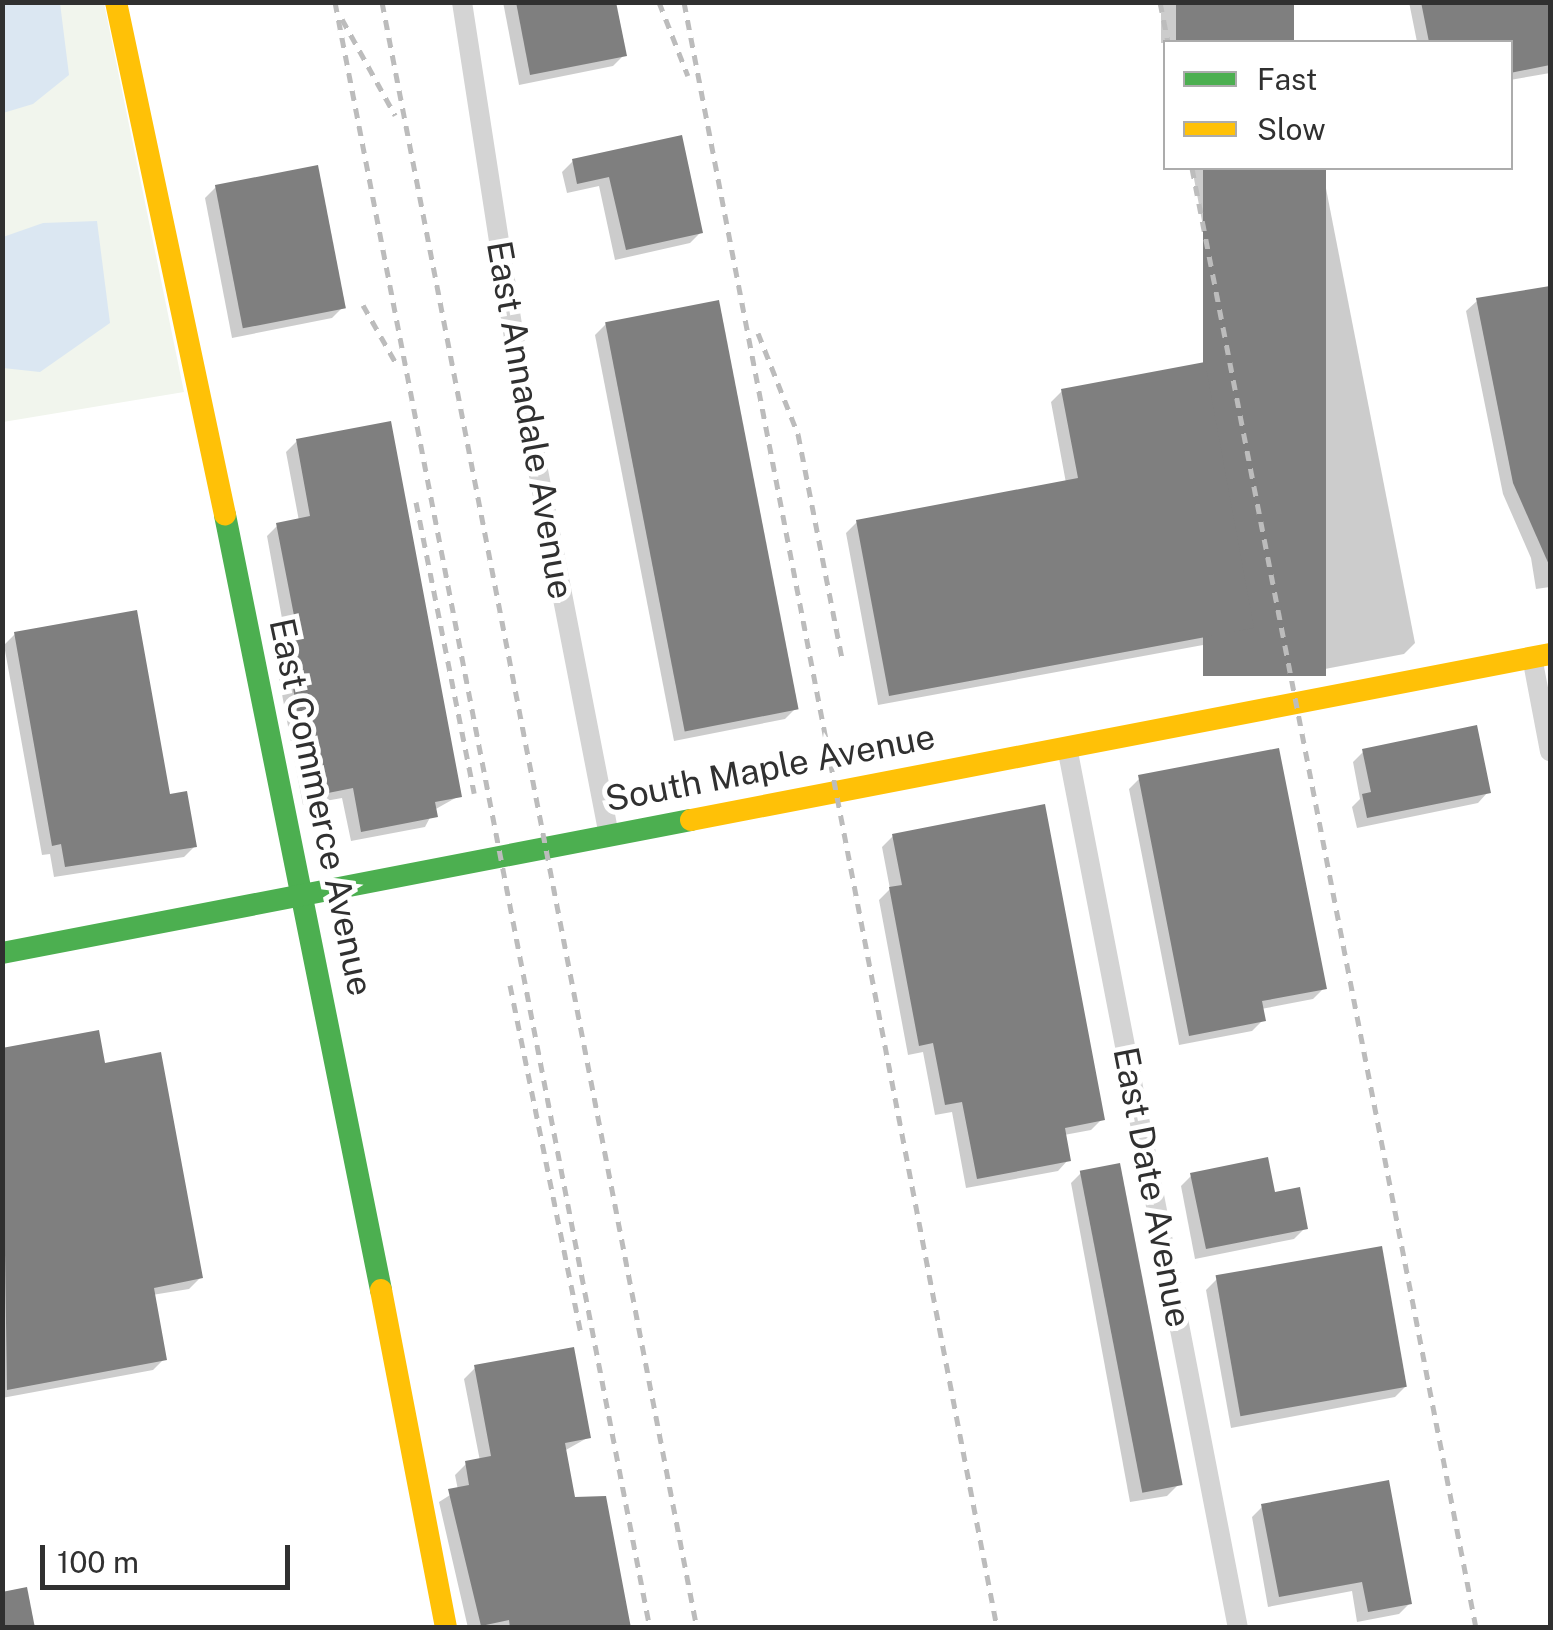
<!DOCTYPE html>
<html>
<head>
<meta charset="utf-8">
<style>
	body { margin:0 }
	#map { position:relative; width:1553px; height:1630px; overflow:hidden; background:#fff; font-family:"Public Sans",sans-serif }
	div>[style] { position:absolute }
	.green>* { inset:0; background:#f1f5ed }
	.water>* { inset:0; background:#dbe7f2 }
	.shadow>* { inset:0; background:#0003; transform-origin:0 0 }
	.building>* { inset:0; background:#7f7f7f; transform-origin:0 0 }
	.street>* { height:20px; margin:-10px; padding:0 10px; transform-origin:10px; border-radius:10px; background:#d4d4d4 }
	.fast>* { height:22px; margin:-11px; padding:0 11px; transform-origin:11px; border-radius:11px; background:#4caf50 }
	.slow>* { height:22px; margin:-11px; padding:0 11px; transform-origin:11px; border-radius:11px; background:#ffc107 }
	.rail>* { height:5px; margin-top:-2.5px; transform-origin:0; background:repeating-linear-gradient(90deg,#bcbcbc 0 10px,transparent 0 18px) }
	span { translate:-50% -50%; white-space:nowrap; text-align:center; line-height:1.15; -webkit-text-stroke:10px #fff; paint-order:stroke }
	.street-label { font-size:35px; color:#303030 }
	.frame { position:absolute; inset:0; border:5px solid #303030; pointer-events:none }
	.legend { position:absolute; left:1163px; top:40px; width:350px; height:130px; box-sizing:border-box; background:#fff; border:2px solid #acacac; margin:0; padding:12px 18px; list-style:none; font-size:30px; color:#303030 }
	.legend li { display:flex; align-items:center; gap:20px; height:50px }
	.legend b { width:50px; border:2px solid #acacac }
	.scale { position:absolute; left:40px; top:1545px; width:250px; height:45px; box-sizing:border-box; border:5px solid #303030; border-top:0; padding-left:12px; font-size:30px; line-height:35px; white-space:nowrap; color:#303030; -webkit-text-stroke:8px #fff; paint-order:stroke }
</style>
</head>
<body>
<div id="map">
	<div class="green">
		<div style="clip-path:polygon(3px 3px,104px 3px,184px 392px,3px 422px)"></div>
	</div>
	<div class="water">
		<div style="clip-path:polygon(2px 3px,60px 3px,69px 75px,33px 104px,3px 113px)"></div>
		<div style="clip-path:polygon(97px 221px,110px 323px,40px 372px,3px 368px,3px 237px,43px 223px)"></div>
	</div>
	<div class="shadow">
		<div style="clip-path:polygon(503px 2px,614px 2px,624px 55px,613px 66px,519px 85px)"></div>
		<div style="left:1161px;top:2px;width:129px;height:41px"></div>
		<div style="clip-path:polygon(1409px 2px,1550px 2px,1550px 73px,1510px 80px,1510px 42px,1417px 42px)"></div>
		<div style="clip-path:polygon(680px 138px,701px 232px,690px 243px,615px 260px,599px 186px,567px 193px,562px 172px,573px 161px)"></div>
		<div style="clip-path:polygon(1192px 168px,1322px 168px,1415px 643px,1404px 654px,1288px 676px)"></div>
		<div style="clip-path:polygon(216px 187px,343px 307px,332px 318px,232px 338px,205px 198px)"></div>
		<div style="clip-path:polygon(1550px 289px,1550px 587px,1536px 589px,1531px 558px,1503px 494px,1466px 311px,1477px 301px)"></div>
		<div style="clip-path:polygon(606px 324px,796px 708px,785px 719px,674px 741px,595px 335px)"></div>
		<div style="clip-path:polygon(1062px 391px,1251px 627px,1241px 638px,878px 705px,846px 533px,857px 522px,1066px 483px,1051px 402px)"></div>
		<div style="clip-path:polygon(297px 441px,459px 796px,434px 810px,425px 827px,351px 841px,342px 798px,303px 805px,273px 647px,285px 635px,267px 536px,278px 525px,299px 521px,286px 452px)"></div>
		<div style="clip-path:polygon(15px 634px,168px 797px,195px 846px,184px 857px,54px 877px,50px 854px,42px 855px,4px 645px)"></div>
		<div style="clip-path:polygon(1364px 751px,1488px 792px,1478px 803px,1357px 828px,1352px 807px,1360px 799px,1353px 762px)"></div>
		<div style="clip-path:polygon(1140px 778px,1324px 988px,1313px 999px,1261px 1009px,1263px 1020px,1252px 1031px,1179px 1045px,1129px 789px)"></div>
		<div style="clip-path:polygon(893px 836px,1102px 1119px,1091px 1130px,1064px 1135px,1068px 1160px,1058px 1171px,966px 1188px,952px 1112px,935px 1115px,923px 1052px,908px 1055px,879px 900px,890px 889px,882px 847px)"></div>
		<div style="clip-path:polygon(2px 1051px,103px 1066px,200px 1278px,189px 1289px,152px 1295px,164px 1359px,153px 1370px,2px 1398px)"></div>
		<div style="clip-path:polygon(1082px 1172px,1178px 1485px,1167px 1496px,1130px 1502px,1071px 1183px)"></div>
		<div style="clip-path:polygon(1192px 1175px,1273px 1195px,1305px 1228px,1294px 1239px,1195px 1259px,1181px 1186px)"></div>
		<div style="clip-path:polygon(1217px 1279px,1406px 1386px,1395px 1397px,1231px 1428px,1206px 1290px)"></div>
		<div style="clip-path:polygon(475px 1368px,589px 1437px,564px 1451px,573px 1500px,628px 1628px,468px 1628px,439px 1502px,458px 1490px,455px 1475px,466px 1464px,480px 1461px,464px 1379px)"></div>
		<div style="clip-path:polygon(1263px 1506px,1410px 1603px,1399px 1614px,1357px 1622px,1352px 1591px,1268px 1607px,1252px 1517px)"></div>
	</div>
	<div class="building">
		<div style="clip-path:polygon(516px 2px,616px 2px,627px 56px,530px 75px)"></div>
		<div style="left:1176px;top:2px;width:118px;height:40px"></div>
		<div style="clip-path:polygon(1421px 2px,1550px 2px,1550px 65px,1510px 73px,1510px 42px,1429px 42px)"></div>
		<div style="clip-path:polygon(682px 135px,703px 233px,626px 250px,609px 177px,577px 184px,572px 159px)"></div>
		<div style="left:318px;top:165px;width:146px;height:105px;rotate:79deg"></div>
		<div style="left:1203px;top:168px;width:123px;height:508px"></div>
		<div style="clip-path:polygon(1550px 286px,1550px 567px,1513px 483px,1476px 298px)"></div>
		<div style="left:719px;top:300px;width:417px;height:116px;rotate:79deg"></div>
		<div style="clip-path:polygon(1205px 362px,1254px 628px,889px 696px,856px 520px,1078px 478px,1061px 389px)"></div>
		<div style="clip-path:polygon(391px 421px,462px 797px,435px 802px,438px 817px,361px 832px,353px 788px,313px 796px,283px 634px,297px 631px,276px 523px,310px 516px,296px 439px)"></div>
		<div style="clip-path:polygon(137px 610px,170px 794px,187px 791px,197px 847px,65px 867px,61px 844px,52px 846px,14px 632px)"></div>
		<div style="clip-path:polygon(1477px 725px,1491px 793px,1367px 818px,1362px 794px,1371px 792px,1362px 749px)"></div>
		<div style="clip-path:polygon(1279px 748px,1327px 989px,1262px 1001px,1266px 1021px,1189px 1036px,1138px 775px)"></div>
		<div style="clip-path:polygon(1045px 804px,1105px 1120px,1065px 1128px,1071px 1161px,977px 1179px,962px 1102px,945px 1105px,933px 1043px,919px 1046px,889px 887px,902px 885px,892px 834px)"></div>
		<div style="clip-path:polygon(99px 1030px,105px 1063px,161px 1052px,203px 1278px,154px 1288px,167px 1360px,7px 1390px,2px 1048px)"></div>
		<div style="clip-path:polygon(1268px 1157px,1275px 1192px,1300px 1187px,1308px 1229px,1206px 1249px,1190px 1173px)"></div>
		<div style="left:1120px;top:1163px;width:328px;height:41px;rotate:79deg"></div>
		<div style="left:1382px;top:1246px;width:143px;height:169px;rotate:80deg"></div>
		<div style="clip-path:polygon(574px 1347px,591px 1438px,565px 1443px,575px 1497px,606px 1496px,631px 1628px,510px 1628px,509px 1620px,481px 1626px,448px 1489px,469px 1485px,465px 1461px,491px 1456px,474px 1365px)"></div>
		<div style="clip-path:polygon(1389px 1480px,1412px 1604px,1368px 1612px,1362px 1582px,1279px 1597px,1261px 1504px)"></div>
		<div style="clip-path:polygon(27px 1587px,35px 1628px,2px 1628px,2px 1592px)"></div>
	</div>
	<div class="street">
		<div style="left:462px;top:2px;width:391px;rotate:81.2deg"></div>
		<div style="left:522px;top:388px;width:455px;rotate:79deg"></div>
		<div style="left:1532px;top:657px;width:96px;rotate:79.2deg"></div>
		<div style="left:1067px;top:747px;width:897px;rotate:79.02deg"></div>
	</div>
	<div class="fast">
		<div style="left:225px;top:515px;width:791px;rotate:78.62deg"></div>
		<div style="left:2px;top:953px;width:702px;rotate:-10.93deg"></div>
	</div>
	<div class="slow">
		<div style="left:116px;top:2px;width:524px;rotate:78deg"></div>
		<div style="left:691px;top:820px;width:875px;rotate:-10.94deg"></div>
		<div style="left:381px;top:1290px;width:344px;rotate:79.1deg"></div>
	</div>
	<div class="rail">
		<div style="left:335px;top:2px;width:1656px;rotate:79.04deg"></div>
		<div style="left:382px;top:2px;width:1656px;rotate:79.04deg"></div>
		<div style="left:659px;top:2px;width:79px;rotate:68.6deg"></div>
		<div style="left:684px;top:2px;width:1656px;rotate:79.1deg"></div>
		<div style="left:1160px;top:2px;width:41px;rotate:78.7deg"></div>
		<div style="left:342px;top:19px;width:110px;rotate:61.1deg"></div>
		<div style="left:1192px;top:168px;width:1487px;rotate:78.99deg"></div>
		<div style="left:363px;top:305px;width:69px;rotate:60.5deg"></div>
		<div style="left:758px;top:333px;width:109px;rotate:68.4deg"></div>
		<div style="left:798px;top:434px;width:233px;rotate:78.9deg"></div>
		<div style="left:416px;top:502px;width:297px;rotate:78.7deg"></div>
		<div style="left:510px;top:985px;width:355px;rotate:78.5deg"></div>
	</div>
	<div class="street-label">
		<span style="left:530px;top:420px;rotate:80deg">East Annadale Avenue</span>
		<span style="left:770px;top:768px;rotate:-11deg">South Maple Avenue</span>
		<span style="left:321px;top:807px;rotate:78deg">East Commerce Avenue</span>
		<span style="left:1152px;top:1187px;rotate:79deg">East Date Avenue</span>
	</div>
	<div class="frame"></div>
	<ul class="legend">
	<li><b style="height:12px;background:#4caf50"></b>Fast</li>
	<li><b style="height:12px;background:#ffc107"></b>Slow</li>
	</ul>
	<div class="scale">100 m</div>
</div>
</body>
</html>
